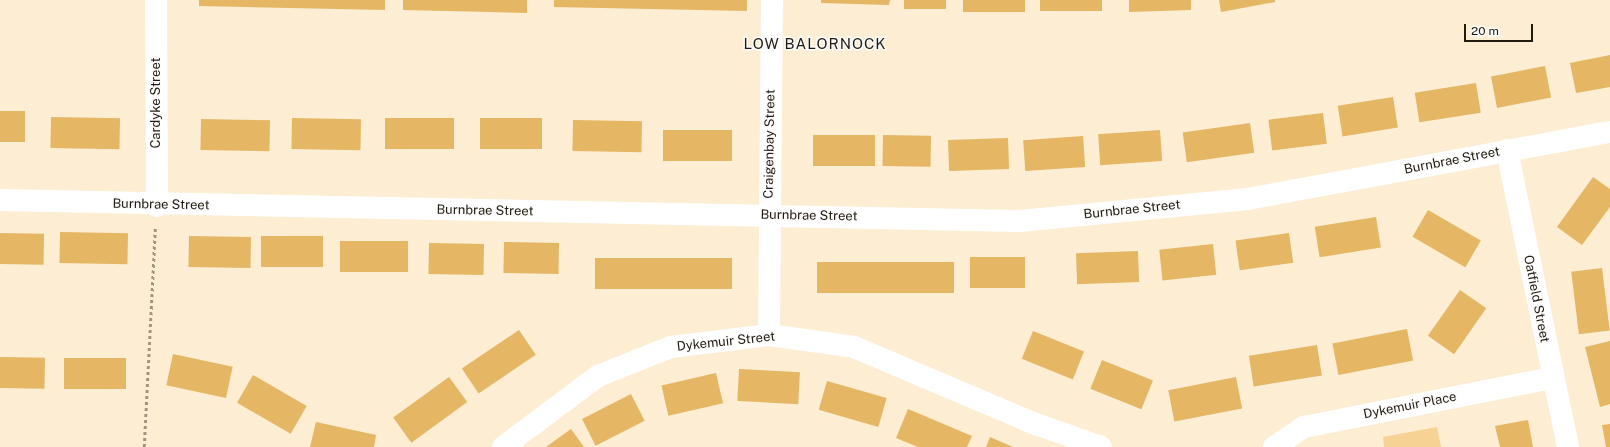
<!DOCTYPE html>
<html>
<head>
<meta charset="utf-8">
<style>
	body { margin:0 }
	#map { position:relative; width:1610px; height:447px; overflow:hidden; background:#fcedd3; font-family:"Public Sans",sans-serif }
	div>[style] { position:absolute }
	.green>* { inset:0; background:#f6d295 }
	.building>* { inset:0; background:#e5b663; transform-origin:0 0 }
	.path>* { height:2.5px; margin-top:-1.25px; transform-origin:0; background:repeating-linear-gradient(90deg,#a09581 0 3px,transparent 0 6px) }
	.street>* { height:22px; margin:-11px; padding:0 11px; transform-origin:11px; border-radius:11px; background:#fff }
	span { translate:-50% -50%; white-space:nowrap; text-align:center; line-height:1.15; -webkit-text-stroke:3px #fcfcfc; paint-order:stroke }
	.street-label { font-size:13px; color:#221b0f }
	.quarter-label { font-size:15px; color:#221b0f; letter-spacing:1px }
	.scale { position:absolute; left:1464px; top:24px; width:69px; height:18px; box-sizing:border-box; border:2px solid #221b0f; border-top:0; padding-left:5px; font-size:12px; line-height:14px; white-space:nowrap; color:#221b0f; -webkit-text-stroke:3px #fcfcfc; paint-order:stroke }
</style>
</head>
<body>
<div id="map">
	<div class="green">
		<div style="clip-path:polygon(1437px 427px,1441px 447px,1384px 447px,1383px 437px)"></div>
	</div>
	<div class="building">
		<div style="clip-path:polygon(199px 0,385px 0,385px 10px,199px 6px)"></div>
		<div style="clip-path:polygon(403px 0,527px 0,527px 13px,403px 10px)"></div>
		<div style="clip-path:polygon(554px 0,747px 0,747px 11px,554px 7px)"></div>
		<div style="clip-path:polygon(821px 0,890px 0,889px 5px,821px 3px)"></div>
		<div style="left:904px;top:0;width:42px;height:9px"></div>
		<div style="left:963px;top:0;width:62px;height:12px"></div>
		<div style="left:1040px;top:0;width:62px;height:11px"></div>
		<div style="clip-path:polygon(1129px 0,1191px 0,1191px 10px,1129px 12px)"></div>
		<div style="clip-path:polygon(1219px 0,1275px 0,1275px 2px,1221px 12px)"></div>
		<div style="clip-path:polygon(1610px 55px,1610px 87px,1576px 93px,1570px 63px)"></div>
		<div style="left:1545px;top:66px;width:32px;height:55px;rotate:79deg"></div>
		<div style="left:1476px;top:83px;width:30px;height:62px;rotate:81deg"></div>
		<div style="left:1393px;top:97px;width:31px;height:56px;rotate:81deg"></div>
		<div style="left:0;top:111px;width:25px;height:31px"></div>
		<div style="left:1323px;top:113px;width:31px;height:55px;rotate:83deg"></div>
		<div style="left:51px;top:117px;width:69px;height:31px;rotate:1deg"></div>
		<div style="left:292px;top:118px;width:69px;height:31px;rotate:1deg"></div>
		<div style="left:385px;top:118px;width:69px;height:31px"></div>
		<div style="left:480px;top:118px;width:62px;height:31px"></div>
		<div style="left:201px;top:119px;width:69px;height:31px;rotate:1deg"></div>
		<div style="left:573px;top:120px;width:69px;height:31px;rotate:1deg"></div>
		<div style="left:1250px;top:123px;width:30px;height:68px;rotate:82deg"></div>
		<div style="left:663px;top:130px;width:69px;height:31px"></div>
		<div style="left:1160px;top:130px;width:31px;height:62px;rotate:86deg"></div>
		<div style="left:813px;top:135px;width:62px;height:31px"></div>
		<div style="left:883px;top:135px;width:48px;height:31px;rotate:1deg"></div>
		<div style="left:1083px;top:136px;width:31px;height:60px;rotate:86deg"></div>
		<div style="left:1008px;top:138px;width:31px;height:60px;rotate:88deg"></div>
		<div style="clip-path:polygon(1593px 177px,1610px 189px,1610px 207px,1582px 245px,1557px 227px)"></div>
		<div style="left:1428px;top:210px;width:61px;height:31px;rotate:30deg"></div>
		<div style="left:1376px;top:217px;width:31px;height:62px;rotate:81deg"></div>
		<div style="left:60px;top:232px;width:68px;height:31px;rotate:1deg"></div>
		<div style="left:0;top:233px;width:44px;height:31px;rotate:1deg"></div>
		<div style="left:1289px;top:233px;width:30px;height:54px;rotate:82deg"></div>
		<div style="left:189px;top:236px;width:62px;height:31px;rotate:1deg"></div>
		<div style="left:261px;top:236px;width:62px;height:31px"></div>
		<div style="left:340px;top:241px;width:68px;height:31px"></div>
		<div style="left:504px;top:242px;width:55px;height:31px;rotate:1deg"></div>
		<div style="left:429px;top:243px;width:55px;height:31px;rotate:1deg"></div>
		<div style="left:1213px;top:244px;width:31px;height:54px;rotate:84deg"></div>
		<div style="left:1138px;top:251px;width:31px;height:62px;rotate:88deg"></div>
		<div style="left:970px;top:257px;width:55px;height:31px"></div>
		<div style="left:595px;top:258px;width:137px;height:31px"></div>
		<div style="left:817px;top:262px;width:137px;height:31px"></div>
		<div style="left:1602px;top:268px;width:63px;height:31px;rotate:83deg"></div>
		<div style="left:1460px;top:290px;width:32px;height:56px;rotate:35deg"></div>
		<div style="left:1407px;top:329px;width:32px;height:76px;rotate:79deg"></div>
		<div style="left:519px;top:330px;width:30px;height:69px;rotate:56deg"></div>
		<div style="left:1033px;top:331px;width:55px;height:30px;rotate:22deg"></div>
		<div style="clip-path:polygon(1610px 341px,1610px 404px,1600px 407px,1585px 347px)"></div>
		<div style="left:1317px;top:345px;width:31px;height:69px;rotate:81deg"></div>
		<div style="left:173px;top:354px;width:61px;height:32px;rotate:12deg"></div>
		<div style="left:0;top:357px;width:45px;height:31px;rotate:1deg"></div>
		<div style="left:64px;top:358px;width:62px;height:31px"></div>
		<div style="left:1102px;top:360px;width:55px;height:31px;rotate:22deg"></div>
		<div style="left:739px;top:369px;width:61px;height:32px;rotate:3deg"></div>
		<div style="left:716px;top:373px;width:31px;height:56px;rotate:77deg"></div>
		<div style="left:253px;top:375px;width:62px;height:32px;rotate:30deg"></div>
		<div style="left:449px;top:377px;width:31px;height:69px;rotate:54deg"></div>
		<div style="left:1236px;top:377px;width:32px;height:69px;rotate:79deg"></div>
		<div style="left:827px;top:381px;width:62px;height:30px;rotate:16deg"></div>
		<div style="left:631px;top:394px;width:30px;height:55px;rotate:63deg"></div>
		<div style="clip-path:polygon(908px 409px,972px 436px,967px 447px,918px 447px,896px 438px)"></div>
		<div style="clip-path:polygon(1528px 420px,1533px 447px,1500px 447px,1495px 426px)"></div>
		<div style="clip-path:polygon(316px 422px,376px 435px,374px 447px,310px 447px)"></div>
		<div style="clip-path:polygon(1610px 424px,1610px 447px,1606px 447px,1602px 425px)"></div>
		<div style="clip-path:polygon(571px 429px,584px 447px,546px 447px)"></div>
		<div style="clip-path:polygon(990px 437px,1013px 447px,986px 447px)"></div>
	</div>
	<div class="path">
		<div style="left:144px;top:447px;width:219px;rotate:-87.1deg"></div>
	</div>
	<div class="street">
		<div style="left:156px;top:0;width:206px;rotate:89.7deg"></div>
		<div style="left:1507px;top:150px;width:303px;rotate:78.4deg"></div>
		<div style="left:0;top:200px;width:1020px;rotate:1.18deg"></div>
		<div style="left:1020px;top:221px;width:229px;rotate:-5.5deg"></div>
		<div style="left:1248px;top:199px;width:368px;rotate:-10.5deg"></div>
		<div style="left:769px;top:335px;width:335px;rotate:-89.5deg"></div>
		<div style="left:503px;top:447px;width:119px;rotate:-36.8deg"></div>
		<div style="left:598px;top:376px;width:79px;rotate:-21.7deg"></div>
		<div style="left:671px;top:347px;width:99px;rotate:-7deg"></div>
		<div style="left:769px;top:335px;width:86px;rotate:8deg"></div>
		<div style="left:854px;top:347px;width:194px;rotate:23deg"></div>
		<div style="left:1033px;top:423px;width:72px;rotate:19.4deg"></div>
		<div style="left:1274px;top:447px;width:36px;rotate:-34deg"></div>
		<div style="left:1304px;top:427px;width:252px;rotate:-11.2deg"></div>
	</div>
	<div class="street-label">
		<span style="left:156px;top:103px;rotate:-90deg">Cardyke Street</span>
		<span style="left:770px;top:144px;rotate:-89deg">Craigenbay Street</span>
		<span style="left:1452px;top:161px;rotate:-11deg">Burnbrae Street</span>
		<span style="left:161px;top:205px;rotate:1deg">Burnbrae Street</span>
		<span style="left:1132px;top:210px;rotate:-6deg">Burnbrae Street</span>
		<span style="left:485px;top:211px;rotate:1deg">Burnbrae Street</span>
		<span style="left:809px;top:216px;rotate:1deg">Burnbrae Street</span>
		<span style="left:1536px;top:299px;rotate:79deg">Oatfield Street</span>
		<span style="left:726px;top:342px;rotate:-6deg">Dykemuir Street</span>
		<span style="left:1410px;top:406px;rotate:-11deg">Dykemuir Place</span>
	</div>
	<div class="quarter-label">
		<span style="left:815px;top:44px">LOW BALORNOCK</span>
	</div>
	<div class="scale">20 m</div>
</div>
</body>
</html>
